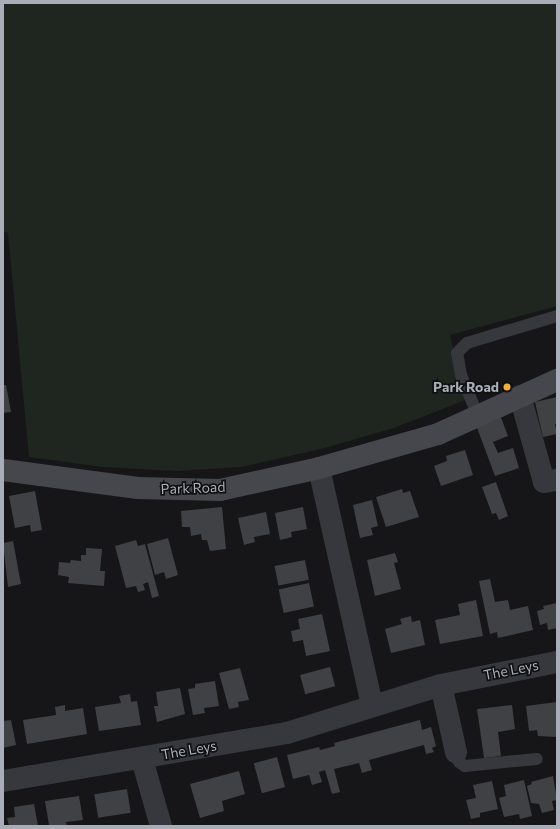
<!DOCTYPE html>
<html>
<head>
<meta charset="utf-8">
<style>
	body { margin:0 }
	#map { position:relative; width:560px; height:829px; overflow:hidden; background:#161618; font-family:Commissioner,sans-serif }
	div>[style] { position:absolute }
	.green>* { inset:0; background:#1e261f }
	.building>* { inset:0; background:#404145; transform-origin:0 0 }
	.service>* { height:12px; margin:-6px; padding:0 6px; transform-origin:6px; border-radius:6px; background:#37383d }
	.minor>* { height:22px; margin:-11px; padding:0 11px; transform-origin:11px; border-radius:11px; background:#37383d }
	.secondary>* { height:22px; margin:-11px; padding:0 11px; transform-origin:11px; border-radius:11px; background:#45474d }
	.dots>* { width:11px; height:11px; translate:-50% -50%; box-sizing:border-box; border:2px solid #111113; border-radius:50% }
	span { translate:-50% -50%; white-space:nowrap; text-align:center; line-height:1.15; -webkit-text-stroke:3.5px #111113; paint-order:stroke }
	.poi-label { font-size:14px; color:#a8adb8; font-weight:700 }
	.right { translate:-100% -50%; text-align:right }
	.street-label { font-size:14px; color:#a8adb8 }
	.frame { position:absolute; inset:0; border:4px solid #a8adb8; pointer-events:none }
</style>
</head>
<body>
<div id="map">
	<div class="green">
		<div style="clip-path:polygon(3px 3px,557px 3px,557px 306px,450px 335px,465px 400px,394px 428px,321px 449px,241px 467px,177px 471px,103px 467px,29px 457px,8px 233px,3px 231px)"></div>
	</div>
	<div class="building">
		<div style="clip-path:polygon(3px 385px,6px 385px,11px 412px,3px 413px)"></div>
		<div style="clip-path:polygon(557px 397px,557px 424px,555px 424px,557px 434px,543px 437px,535px 402px)"></div>
		<div style="clip-path:polygon(500px 415px,508px 436px,493px 442px,498px 453px,513px 448px,519px 468px,495px 476px,476px 425px)"></div>
		<div style="clip-path:polygon(465px 450px,473px 475px,441px 486px,434px 466px,447px 461px,446px 456px)"></div>
		<div style="clip-path:polygon(496px 482px,508px 516px,499px 520px,496px 513px,492px 514px,482px 487px)"></div>
		<div style="clip-path:polygon(402px 489px,403px 493px,410px 491px,419px 517px,386px 527px,376px 497px)"></div>
		<div style="clip-path:polygon(35px 491px,42px 530px,31px 532px,30px 525px,15px 528px,9px 496px)"></div>
		<div style="clip-path:polygon(372px 500px,378px 526px,371px 528px,373px 535px,360px 538px,353px 505px)"></div>
		<div style="clip-path:polygon(222px 507px,226px 549px,210px 551px,207px 540px,202px 540px,201px 534px,191px 536px,190px 527px,182px 527px,181px 511px)"></div>
		<div style="clip-path:polygon(303px 507px,307px 529px,291px 532px,292px 537px,280px 540px,275px 513px)"></div>
		<div style="clip-path:polygon(266px 512px,270px 534px,254px 537px,255px 542px,244px 545px,238px 518px)"></div>
		<div style="clip-path:polygon(168px 538px,178px 575px,166px 579px,164px 572px,155px 575px,147px 544px)"></div>
		<div style="clip-path:polygon(136px 540px,138px 546px,145px 544px,159px 596px,152px 598px,148px 582px,143px 584px,145px 590px,138px 592px,136px 586px,126px 588px,115px 546px)"></div>
		<div style="clip-path:polygon(13px 541px,21px 584px,8px 587px,3px 543px)"></div>
		<div style="clip-path:polygon(86px 548px,102px 549px,100px 571px,105px 571px,104px 586px,68px 583px,69px 577px,58px 575px,59px 562px,70px 563px,71px 560px,81px 561px,81px 555px,86px 555px)"></div>
		<div style="clip-path:polygon(395px 553px,398px 562px,394px 563px,401px 589px,375px 596px,367px 560px)"></div>
		<div style="left:305px;top:560px;width:20px;height:31px;rotate:79deg"></div>
		<div style="clip-path:polygon(490px 579px,495px 602px,508px 600px,510px 610px,528px 606px,533px 630px,498px 638px,497px 632px,490px 634px,479px 581px)"></div>
		<div style="left:309px;top:583px;width:24px;height:31px;rotate:78deg"></div>
		<div style="clip-path:polygon(476px 600px,483px 636px,440px 644px,435px 620px,460px 615px,458px 604px)"></div>
		<div style="clip-path:polygon(557px 603px,557px 628px,548px 630px,547px 623px,540px 625px,537px 611px,544px 609px,543px 606px)"></div>
		<div style="clip-path:polygon(322px 614px,330px 651px,306px 656px,303px 640px,293px 642px,291px 631px,300px 629px,298px 619px)"></div>
		<div style="clip-path:polygon(411px 616px,412px 622px,420px 620px,425px 645px,391px 653px,385px 629px,402px 624px,400px 619px)"></div>
		<div style="left:330px;top:667px;width:20px;height:31px;rotate:75deg"></div>
		<div style="clip-path:polygon(240px 668px,249px 700px,238px 702px,239px 707px,229px 709px,219px 673px)"></div>
		<div style="clip-path:polygon(215px 681px,219px 706px,204px 708px,205px 713px,193px 715px,188px 689px,195px 688px,195px 684px)"></div>
		<div style="clip-path:polygon(180px 688px,185px 714px,157px 722px,154px 706px,158px 706px,156px 692px)"></div>
		<div style="clip-path:polygon(130px 694px,131px 702px,137px 701px,141px 725px,99px 731px,95px 707px,121px 703px,119px 696px)"></div>
		<div style="clip-path:polygon(557px 702px,557px 737px,538px 736px,537px 730px,529px 731px,526px 706px)"></div>
		<div style="clip-path:polygon(65px 705px,65px 711px,83px 708px,87px 734px,27px 744px,23px 720px,56px 715px,55px 707px)"></div>
		<div style="clip-path:polygon(512px 705px,515px 729px,498px 732px,501px 756px,484px 758px,477px 709px)"></div>
		<div style="clip-path:polygon(11px 720px,16px 745px,3px 748px,3px 721px)"></div>
		<div style="clip-path:polygon(420px 720px,422px 730px,431px 727px,436px 746px,432px 748px,434px 752px,426px 754px,424px 745px,369px 760px,372px 770px,362px 773px,359px 763px,334px 769px,340px 792px,332px 794px,325px 770px,319px 772px,322px 782px,312px 785px,309px 775px,293px 779px,287px 755px,319px 747px,320px 750px,335px 746px,334px 743px)"></div>
		<div style="left:277px;top:757px;width:31px;height:24px;rotate:75deg"></div>
		<div style="clip-path:polygon(239px 771px,245px 794px,222px 801px,224px 811px,200px 818px,190px 784px)"></div>
		<div style="clip-path:polygon(553px 776px,557px 800px,552px 801px,554px 810px,542px 813px,539px 804px,531px 803px,527px 786px,532px 784px,531px 782px)"></div>
		<div style="clip-path:polygon(524px 780px,532px 816px,520px 819px,519px 814px,504px 817px,499px 798px,506px 796px,504px 785px)"></div>
		<div style="clip-path:polygon(492px 781px,498px 809px,480px 813px,480px 817px,471px 819px,466px 800px,476px 798px,473px 785px)"></div>
		<div style="left:127px;top:789px;width:24px;height:33px;rotate:81deg"></div>
		<div style="clip-path:polygon(79px 796px,83px 820px,66px 822px,67px 826px,49px 825px,45px 801px)"></div>
		<div style="clip-path:polygon(34px 804px,38px 826px,9px 826px,7px 818px,15px 817px,14px 807px)"></div>
	</div>
	<div class="service">
		<div style="left:478px;top:416px;width:44px;rotate:-112.5deg"></div>
		<div style="left:461px;top:375px;width:22px;rotate:-100deg"></div>
		<div style="left:457px;top:353px;width:14px;rotate:-45deg"></div>
		<div style="left:467px;top:343px;width:94px;rotate:-16.7deg"></div>
		<div style="left:456px;top:752px;width:10px;rotate:73deg"></div>
		<div style="left:459px;top:762px;width:7px;rotate:34deg"></div>
		<div style="left:465px;top:766px;width:72px;rotate:-5.6deg"></div>
	</div>
	<div class="minor">
		<div style="left:520px;top:396px;width:89px;rotate:74.4deg"></div>
		<div style="left:544px;top:482px;width:13px;rotate:-9deg"></div>
		<div style="left:319px;top:468px;width:243px;rotate:77.4deg"></div>
		<div style="left:441px;top:685px;width:69px;rotate:77.4deg"></div>
		<div style="left:142px;top:759px;width:70px;rotate:74.2deg"></div>
		<div style="left:3px;top:781px;width:288px;rotate:-9.6deg"></div>
		<div style="left:287px;top:733px;width:161px;rotate:-17.3deg"></div>
		<div style="left:441px;top:685px;width:118px;rotate:-11.2deg"></div>
	</div>
	<div class="secondary">
		<div style="left:3px;top:470px;width:136px;rotate:7.6deg"></div>
		<div style="left:138px;top:488px;width:82px;rotate:1.4deg"></div>
		<div style="left:220px;top:490px;width:101px;rotate:-12.5deg"></div>
		<div style="left:319px;top:468px;width:124px;rotate:-15.9deg"></div>
		<div style="left:438px;top:434px;width:131px;rotate:-24.4deg"></div>
	</div>
	<div class="dots">
		<div style="left:507px;top:387px;background:#f2b134"></div>
	</div>
	<div class="poi-label">
		<span class="right" style="left:499px;top:387px">Park Road</span>
	</div>
	<div class="street-label">
		<span style="left:193px;top:488px;rotate:-2deg">Park Road</span>
		<span style="left:511px;top:670px;rotate:-11deg">The Leys</span>
		<span style="left:189px;top:750px;rotate:-10deg">The Leys</span>
	</div>
	<div class="frame"></div>
</div>
</body>
</html>
